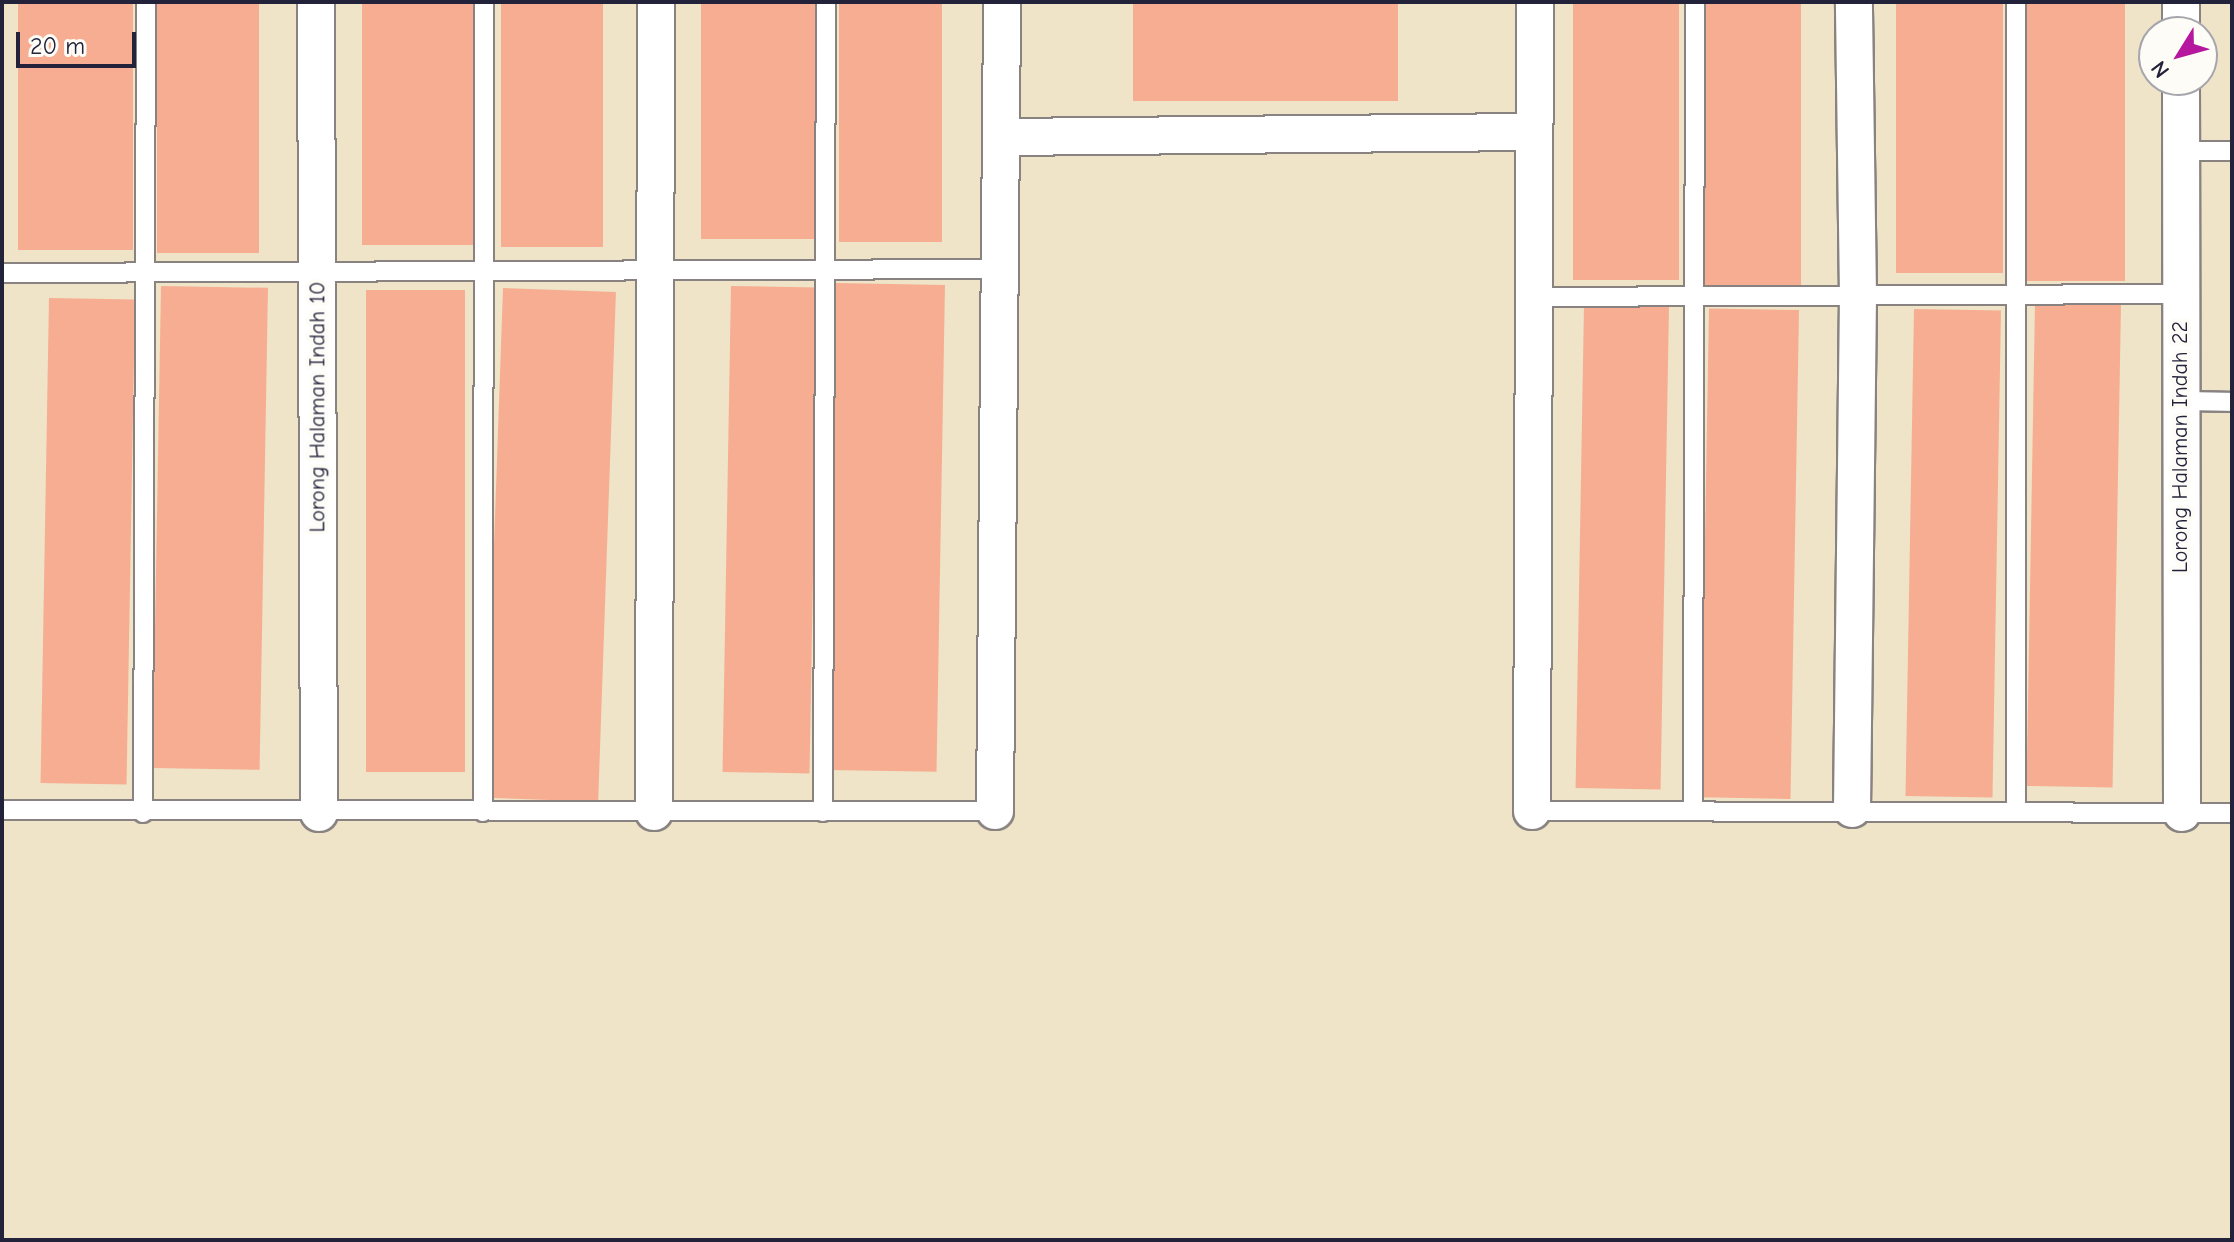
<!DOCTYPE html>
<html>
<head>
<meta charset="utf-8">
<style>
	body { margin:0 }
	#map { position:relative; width:2234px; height:1242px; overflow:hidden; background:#efe4c7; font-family:"Comic Neue",sans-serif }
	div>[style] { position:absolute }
	.building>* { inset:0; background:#f7ad92; transform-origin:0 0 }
	.roads { filter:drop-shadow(2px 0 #888381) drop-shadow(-2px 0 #888381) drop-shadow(0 2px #888381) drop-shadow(0 -2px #888381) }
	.lane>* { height:18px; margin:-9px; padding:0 9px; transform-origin:9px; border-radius:9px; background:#fff }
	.street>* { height:36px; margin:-18px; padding:0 18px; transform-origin:18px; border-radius:18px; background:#fff }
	span { translate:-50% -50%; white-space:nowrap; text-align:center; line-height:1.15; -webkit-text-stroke:8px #fdfcf7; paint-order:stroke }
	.street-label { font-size:22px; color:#22223b }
	.frame { position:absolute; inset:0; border:4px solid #22223b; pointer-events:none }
	.north { position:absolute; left:2138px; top:16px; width:80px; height:80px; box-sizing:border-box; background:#fdfcf7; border:2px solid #a5a5ac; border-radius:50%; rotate:233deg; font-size:22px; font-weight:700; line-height:32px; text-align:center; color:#22223b }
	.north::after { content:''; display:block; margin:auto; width:28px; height:36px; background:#b5179e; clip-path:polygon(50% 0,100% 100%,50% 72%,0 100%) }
	.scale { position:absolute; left:16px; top:32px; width:120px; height:36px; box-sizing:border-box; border:4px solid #22223b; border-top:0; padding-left:10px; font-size:24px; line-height:28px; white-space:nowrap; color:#22223b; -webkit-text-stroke:6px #fdfcf7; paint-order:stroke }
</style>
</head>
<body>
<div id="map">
	<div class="building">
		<div style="left:18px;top:2px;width:115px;height:248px"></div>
		<div style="left:157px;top:2px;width:102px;height:251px"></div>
		<div style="left:362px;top:2px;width:115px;height:243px"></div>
		<div style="left:501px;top:2px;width:102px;height:245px"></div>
		<div style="left:701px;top:2px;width:115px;height:237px"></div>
		<div style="left:839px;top:2px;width:103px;height:240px"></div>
		<div style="left:1133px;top:2px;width:265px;height:99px"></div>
		<div style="left:1573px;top:2px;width:106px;height:278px"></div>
		<div style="left:1704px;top:2px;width:97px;height:286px"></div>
		<div style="left:1896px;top:2px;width:107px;height:271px"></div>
		<div style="left:2027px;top:2px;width:98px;height:279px"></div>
		<div style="left:836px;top:283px;width:109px;height:487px;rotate:1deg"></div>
		<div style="left:161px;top:286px;width:107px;height:482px;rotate:1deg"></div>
		<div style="left:731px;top:286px;width:87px;height:486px;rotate:1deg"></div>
		<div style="left:503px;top:288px;width:113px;height:510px;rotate:2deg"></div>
		<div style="left:366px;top:290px;width:99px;height:482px"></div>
		<div style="left:49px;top:298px;width:86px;height:485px;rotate:1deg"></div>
		<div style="left:2035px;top:303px;width:86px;height:483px;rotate:1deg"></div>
		<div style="left:1584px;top:305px;width:85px;height:483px;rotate:1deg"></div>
		<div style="left:1914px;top:309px;width:87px;height:487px;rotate:1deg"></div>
		<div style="left:1799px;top:310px;width:489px;height:90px;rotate:91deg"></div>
	</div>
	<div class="roads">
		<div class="lane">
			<div style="left:2016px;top:2px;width:809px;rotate:90deg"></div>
			<div style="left:2181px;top:151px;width:51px"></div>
			<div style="left:2px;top:273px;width:998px;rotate:-0.23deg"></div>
			<div style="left:1534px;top:297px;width:647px;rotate:-0.27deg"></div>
			<div style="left:2181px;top:401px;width:51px;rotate:1.1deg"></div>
			<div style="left:2px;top:810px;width:993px;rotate:0.06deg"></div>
			<div style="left:1693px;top:810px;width:808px;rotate:-89.86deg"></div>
			<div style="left:1532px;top:811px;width:700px;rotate:0.16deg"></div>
			<div style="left:483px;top:812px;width:810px;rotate:-89.93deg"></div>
			<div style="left:823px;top:812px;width:810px;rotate:-89.79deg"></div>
			<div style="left:143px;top:813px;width:811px;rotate:-89.79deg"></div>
		</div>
		<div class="street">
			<div style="left:316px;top:2px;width:811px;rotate:89.79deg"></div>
			<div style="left:2181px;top:2px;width:30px;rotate:90deg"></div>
			<div style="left:2181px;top:80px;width:733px;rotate:89.92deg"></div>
			<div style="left:1001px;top:137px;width:533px;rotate:-0.54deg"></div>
			<div style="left:1852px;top:809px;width:513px;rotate:-89.33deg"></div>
			<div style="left:1858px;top:296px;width:294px;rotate:-90.8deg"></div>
			<div style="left:995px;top:811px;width:809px;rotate:-89.5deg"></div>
			<div style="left:1532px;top:811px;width:809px;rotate:-89.79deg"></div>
			<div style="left:654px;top:812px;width:810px;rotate:-89.86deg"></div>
		</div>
	</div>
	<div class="street-label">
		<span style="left:318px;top:407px;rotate:-90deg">Lorong Halaman Indah 10</span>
		<span style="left:2181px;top:447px;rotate:-90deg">Lorong Halaman Indah 22</span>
	</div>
	<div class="frame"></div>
	<div class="north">N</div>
	<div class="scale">20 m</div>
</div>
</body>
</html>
